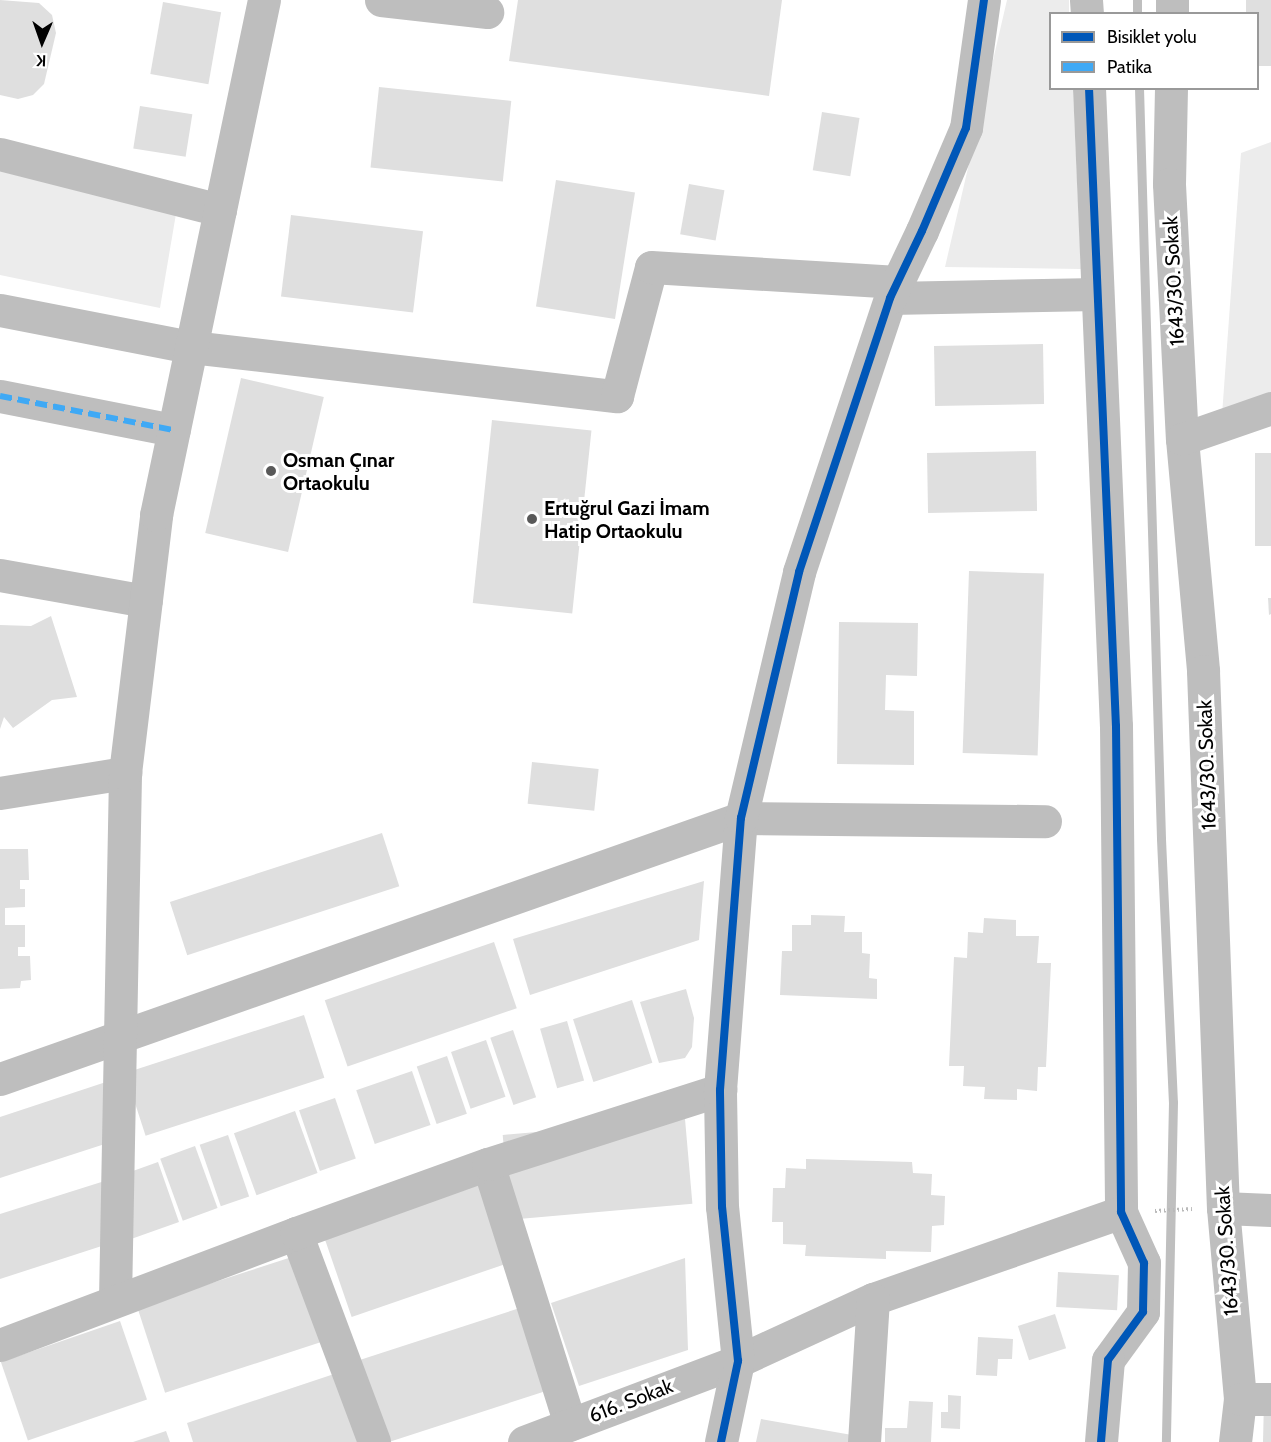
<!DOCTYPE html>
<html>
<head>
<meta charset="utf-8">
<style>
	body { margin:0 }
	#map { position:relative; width:1271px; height:1442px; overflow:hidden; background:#fff; font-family:Cabin,sans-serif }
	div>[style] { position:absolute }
	.green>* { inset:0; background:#ececec }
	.stream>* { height:9px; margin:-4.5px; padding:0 4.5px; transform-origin:4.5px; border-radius:4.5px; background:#bfbfbf }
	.building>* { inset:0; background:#dfdfdf; transform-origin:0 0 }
	.path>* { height:4px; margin-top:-2px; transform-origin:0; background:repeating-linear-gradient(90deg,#b9b9b9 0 1.5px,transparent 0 4.5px) }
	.minor>* { height:33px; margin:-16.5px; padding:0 16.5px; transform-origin:16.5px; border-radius:16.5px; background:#bebebe }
	.quiet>* { height:6px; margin-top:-3px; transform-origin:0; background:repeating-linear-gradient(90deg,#3fa9f5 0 12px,transparent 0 18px) }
	.cycleway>* { height:8px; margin:-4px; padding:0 4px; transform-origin:4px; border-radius:4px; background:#0057b8 }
	.dots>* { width:16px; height:16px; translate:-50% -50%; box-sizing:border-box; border:3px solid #fff; border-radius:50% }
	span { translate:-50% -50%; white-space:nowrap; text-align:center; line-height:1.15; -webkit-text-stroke:6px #fff; paint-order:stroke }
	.street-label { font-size:20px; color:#000 }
	.poi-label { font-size:20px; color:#000; font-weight:700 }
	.left { translate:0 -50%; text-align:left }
	.legend { position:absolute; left:1049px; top:12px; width:210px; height:78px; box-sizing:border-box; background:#fff; border:2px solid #999; margin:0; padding:8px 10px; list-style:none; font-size:18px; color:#000 }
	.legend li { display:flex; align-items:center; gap:12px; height:30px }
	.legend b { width:30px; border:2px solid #999 }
	.north { position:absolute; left:12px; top:12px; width:60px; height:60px; -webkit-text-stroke:4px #fff; paint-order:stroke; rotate:182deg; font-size:16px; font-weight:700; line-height:24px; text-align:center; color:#000 }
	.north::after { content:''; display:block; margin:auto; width:21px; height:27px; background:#000; clip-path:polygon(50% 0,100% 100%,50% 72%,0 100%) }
</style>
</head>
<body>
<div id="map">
	<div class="green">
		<div style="clip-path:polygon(1007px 0,1069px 0,1069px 13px,1050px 14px,1050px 88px,1073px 89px,1081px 269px,945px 267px)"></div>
		<div style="clip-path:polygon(1271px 142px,1271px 401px,1222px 415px,1241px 153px)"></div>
		<div style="clip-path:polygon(0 164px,177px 208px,160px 308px,0 275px)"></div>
	</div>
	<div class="stream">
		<div style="left:1137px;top:0;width:14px;rotate:90deg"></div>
		<div style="left:1139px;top:88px;width:751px;rotate:88.32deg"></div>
		<div style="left:1161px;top:839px;width:263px;rotate:87.4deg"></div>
		<div style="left:1173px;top:1102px;width:340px;rotate:91.2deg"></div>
	</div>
	<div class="building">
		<div style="clip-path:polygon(0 0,39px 3px,52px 15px,56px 33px,44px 84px,33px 95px,18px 99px,0 95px)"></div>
		<div style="clip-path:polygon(518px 0,782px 0,769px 96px,509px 61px)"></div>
		<div style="clip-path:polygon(1246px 0,1271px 0,1271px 66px,1258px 66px,1258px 14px,1246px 14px)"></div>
		<div style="left:163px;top:2px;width:59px;height:73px;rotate:10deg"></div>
		<div style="left:379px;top:87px;width:133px;height:81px;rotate:6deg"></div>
		<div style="left:140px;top:106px;width:53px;height:43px;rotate:9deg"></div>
		<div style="left:822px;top:112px;width:38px;height:59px;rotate:9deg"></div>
		<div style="left:556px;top:180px;width:80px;height:128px;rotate:9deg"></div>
		<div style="left:689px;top:184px;width:36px;height:51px;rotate:10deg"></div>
		<div style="left:291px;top:215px;width:133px;height:82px;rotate:7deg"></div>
		<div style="left:1043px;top:344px;width:60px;height:109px;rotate:89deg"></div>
		<div style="left:241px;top:378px;width:85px;height:159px;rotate:13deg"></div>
		<div style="left:492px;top:420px;width:100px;height:184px;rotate:6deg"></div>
		<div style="left:1036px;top:451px;width:60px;height:109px;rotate:89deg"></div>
		<div style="left:1255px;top:453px;width:16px;height:93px"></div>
		<div style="left:969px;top:571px;width:75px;height:182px;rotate:2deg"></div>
		<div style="clip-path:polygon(1268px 598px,1271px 598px,1271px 614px,1269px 615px)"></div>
		<div style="clip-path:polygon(51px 616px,77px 697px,52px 700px,13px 728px,4px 717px,0 729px,0 625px,31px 626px)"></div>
		<div style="clip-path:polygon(839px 622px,918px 623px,917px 676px,886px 675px,885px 710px,914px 711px,914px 765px,837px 764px)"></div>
		<div style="left:532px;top:762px;width:67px;height:42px;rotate:6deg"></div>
		<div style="left:382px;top:833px;width:56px;height:223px;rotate:72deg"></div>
		<div style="clip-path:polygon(0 849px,28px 849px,29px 880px,20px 880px,20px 889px,25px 889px,25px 907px,5px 908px,5px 925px,25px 925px,25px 947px,18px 947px,18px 956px,30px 956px,31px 980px,21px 981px,20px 988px,0 989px)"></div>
		<div style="clip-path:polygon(704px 881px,699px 940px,530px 995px,513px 939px)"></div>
		<div style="clip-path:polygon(811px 915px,845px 916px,844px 932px,862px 932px,862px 953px,870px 954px,869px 978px,877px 979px,877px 999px,780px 995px,782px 951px,792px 951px,792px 925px,811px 925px)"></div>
		<div style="clip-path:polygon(984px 918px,1016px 920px,1016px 936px,1039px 936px,1037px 963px,1051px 963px,1046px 1067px,1038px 1067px,1037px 1091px,1017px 1089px,1017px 1100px,984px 1099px,985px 1087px,963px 1086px,964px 1066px,949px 1066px,954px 957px,967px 958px,968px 932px,983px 933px)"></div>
		<div style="left:494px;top:942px;width:70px;height:179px;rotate:71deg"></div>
		<div style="clip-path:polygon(686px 989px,694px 1018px,692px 1047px,685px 1058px,659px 1063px,640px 1002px)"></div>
		<div style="left:632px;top:1000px;width:66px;height:62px;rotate:72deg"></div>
		<div style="left:304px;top:1015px;width:66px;height:188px;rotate:72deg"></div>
		<div style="left:567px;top:1021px;width:62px;height:28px;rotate:74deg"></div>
		<div style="left:513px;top:1030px;width:71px;height:24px;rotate:71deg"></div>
		<div style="left:486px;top:1040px;width:60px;height:37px;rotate:71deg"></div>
		<div style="left:447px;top:1056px;width:61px;height:32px;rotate:71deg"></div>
		<div style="left:412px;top:1071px;width:57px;height:59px;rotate:71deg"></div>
		<div style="clip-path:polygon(112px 1080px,111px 1142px,0 1178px,0 1117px)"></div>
		<div style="left:335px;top:1098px;width:64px;height:38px;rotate:71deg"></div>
		<div style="left:295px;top:1111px;width:66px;height:65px;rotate:70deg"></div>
		<div style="left:685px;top:1119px;width:85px;height:183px;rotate:85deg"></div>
		<div style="left:228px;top:1135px;width:65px;height:30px;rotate:71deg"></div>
		<div style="left:195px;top:1146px;width:66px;height:37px;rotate:70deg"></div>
		<div style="clip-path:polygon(806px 1159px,912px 1162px,913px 1173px,932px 1174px,931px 1195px,945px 1196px,944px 1225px,932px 1226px,931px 1252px,886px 1251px,886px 1259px,805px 1256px,806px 1245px,783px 1244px,783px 1222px,772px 1222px,773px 1188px,785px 1188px,786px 1168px,806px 1169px)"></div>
		<div style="clip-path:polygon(158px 1162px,179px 1222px,117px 1244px,119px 1176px)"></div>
		<div style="clip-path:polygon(111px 1179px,111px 1243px,0 1279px,0 1214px)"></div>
		<div style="left:485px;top:1179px;width:87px;height:171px;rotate:71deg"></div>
		<div style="left:298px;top:1255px;width:90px;height:169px;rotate:72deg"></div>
		<div style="clip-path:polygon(685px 1258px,688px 1350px,579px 1386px,551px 1303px)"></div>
		<div style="left:1058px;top:1272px;width:61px;height:35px;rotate:3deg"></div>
		<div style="left:526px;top:1306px;width:87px;height:174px;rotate:72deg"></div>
		<div style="left:1055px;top:1314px;width:36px;height:39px;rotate:72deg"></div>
		<div style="left:120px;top:1321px;width:83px;height:126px;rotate:71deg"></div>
		<div style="clip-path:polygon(978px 1337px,1013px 1339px,1012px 1359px,998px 1359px,997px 1376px,976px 1375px)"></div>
		<div style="clip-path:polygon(343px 1371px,367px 1442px,193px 1442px,187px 1423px)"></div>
		<div style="clip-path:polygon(948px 1395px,961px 1396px,960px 1429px,941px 1428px,941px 1412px,948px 1412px)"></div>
		<div style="clip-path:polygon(1264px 1400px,1271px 1401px,1271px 1442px,1263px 1442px)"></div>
		<div style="clip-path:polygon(909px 1401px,933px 1402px,931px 1442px,885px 1442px,885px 1428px,907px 1428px)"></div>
		<div style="clip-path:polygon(761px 1419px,852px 1435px,852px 1442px,756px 1442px)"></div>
		<div style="clip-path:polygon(166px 1431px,170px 1442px,133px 1442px)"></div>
	</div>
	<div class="path">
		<div style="left:1155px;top:1211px;width:37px;rotate:-3deg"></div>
	</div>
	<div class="minor">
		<div style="left:381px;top:0;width:107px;rotate:6.5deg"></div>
		<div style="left:1086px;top:0;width:14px;rotate:86deg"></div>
		<div style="left:1172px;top:14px;width:14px;rotate:-90deg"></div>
		<div style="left:1089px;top:88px;width:639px;rotate:87.58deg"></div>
		<div style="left:1116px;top:726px;width:486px;rotate:89.4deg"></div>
		<div style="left:1121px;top:1212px;width:56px;rotate:65.7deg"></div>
		<div style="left:1144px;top:1263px;width:49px;rotate:91.2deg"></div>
		<div style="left:1143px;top:1312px;width:59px;rotate:126.1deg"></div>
		<div style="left:1108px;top:1360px;width:82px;rotate:94.9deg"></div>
		<div style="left:1171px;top:88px;width:96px;rotate:91.2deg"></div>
		<div style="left:1169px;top:184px;width:255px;rotate:87.1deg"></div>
		<div style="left:1182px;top:439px;width:233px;rotate:84.8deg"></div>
		<div style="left:1203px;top:671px;width:537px;rotate:87.87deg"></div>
		<div style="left:1223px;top:1208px;width:192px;rotate:84.9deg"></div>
		<div style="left:1240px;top:1399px;width:43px;rotate:96.6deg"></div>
		<div style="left:0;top:154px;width:227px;rotate:14.3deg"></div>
		<div style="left:890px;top:298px;width:207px;rotate:-1.1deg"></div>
		<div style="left:0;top:310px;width:195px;rotate:11deg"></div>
		<div style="left:191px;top:347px;width:429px;rotate:6.6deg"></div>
		<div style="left:617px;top:396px;width:133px;rotate:-75.2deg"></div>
		<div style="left:651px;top:267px;width:247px;rotate:3.5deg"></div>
		<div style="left:0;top:396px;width:177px;rotate:11.1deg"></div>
		<div style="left:1182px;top:439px;width:94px;rotate:-19.2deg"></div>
		<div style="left:0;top:575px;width:148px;rotate:10.1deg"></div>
		<div style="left:0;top:793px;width:127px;rotate:-9.1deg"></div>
		<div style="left:0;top:1079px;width:786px;rotate:-19.4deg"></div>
		<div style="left:741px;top:818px;width:304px;rotate:0.6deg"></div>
		<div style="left:488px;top:1164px;width:273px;rotate:72.5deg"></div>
		<div style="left:1223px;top:1208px;width:48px;rotate:2.4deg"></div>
		<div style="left:296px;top:1233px;width:223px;rotate:69.5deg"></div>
		<div style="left:115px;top:1300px;width:527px;rotate:-88.91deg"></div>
		<div style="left:125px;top:773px;width:260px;rotate:-83.1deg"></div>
		<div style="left:156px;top:515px;width:526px;rotate:-78.16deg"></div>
		<div style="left:0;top:1345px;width:316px;rotate:-20.7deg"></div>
		<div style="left:296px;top:1233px;width:204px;rotate:-19.8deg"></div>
		<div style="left:488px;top:1164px;width:244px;rotate:-17.7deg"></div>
		<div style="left:1240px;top:1399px;width:31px"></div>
		<div style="left:524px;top:1442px;width:229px;rotate:-20.7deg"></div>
		<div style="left:738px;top:1361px;width:149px;rotate:-24.7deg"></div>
		<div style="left:873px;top:1299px;width:263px;rotate:-19.3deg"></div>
		<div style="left:721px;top:1442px;width:83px;rotate:-78.1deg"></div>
		<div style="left:738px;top:1361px;width:155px;rotate:-95.9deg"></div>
		<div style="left:722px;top:1207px;width:117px;rotate:-91deg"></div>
		<div style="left:720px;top:1090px;width:273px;rotate:-85.6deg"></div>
		<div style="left:741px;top:818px;width:253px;rotate:-76.7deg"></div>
		<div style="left:799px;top:572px;width:289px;rotate:-71.6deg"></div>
		<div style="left:890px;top:298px;width:74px;rotate:-64.5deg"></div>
		<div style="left:922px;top:231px;width:112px;rotate:-66.9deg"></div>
		<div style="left:966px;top:128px;width:129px;rotate:-82deg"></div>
		<div style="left:864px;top:1442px;width:143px;rotate:-86.4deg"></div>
	</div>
	<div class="quiet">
		<div style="left:0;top:396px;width:177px;rotate:11.1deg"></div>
	</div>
	<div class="cycleway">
		<div style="left:1089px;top:88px;width:639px;rotate:87.58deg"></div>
		<div style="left:1116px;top:726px;width:486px;rotate:89.4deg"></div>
		<div style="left:1121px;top:1212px;width:56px;rotate:65.7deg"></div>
		<div style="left:1144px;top:1263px;width:49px;rotate:91.2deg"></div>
		<div style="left:1143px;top:1312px;width:59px;rotate:126.1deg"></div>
		<div style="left:1108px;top:1360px;width:82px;rotate:94.9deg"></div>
		<div style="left:721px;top:1442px;width:83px;rotate:-78.1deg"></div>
		<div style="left:738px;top:1361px;width:155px;rotate:-95.9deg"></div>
		<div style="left:722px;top:1207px;width:117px;rotate:-91deg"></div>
		<div style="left:720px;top:1090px;width:273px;rotate:-85.6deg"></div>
		<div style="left:741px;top:818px;width:253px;rotate:-76.7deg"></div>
		<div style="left:799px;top:572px;width:289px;rotate:-71.6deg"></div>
		<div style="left:890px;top:298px;width:74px;rotate:-64.5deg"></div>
		<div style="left:922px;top:231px;width:112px;rotate:-66.9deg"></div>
		<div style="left:966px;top:128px;width:129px;rotate:-82deg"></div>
	</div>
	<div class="dots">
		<div style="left:271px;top:471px;background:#595959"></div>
		<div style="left:532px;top:519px;background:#595959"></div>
	</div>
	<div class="street-label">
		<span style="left:1174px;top:281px;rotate:-93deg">1643/30. Sokak</span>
		<span style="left:1207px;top:765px;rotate:-92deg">1643/30. Sokak</span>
		<span style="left:1227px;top:1251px;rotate:-94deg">1643/30. Sokak</span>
		<span style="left:631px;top:1401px;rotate:-21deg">616. Sokak</span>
	</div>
	<div class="poi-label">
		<span class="left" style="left:283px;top:472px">Osman Çınar<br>Ortaokulu</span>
		<span class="left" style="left:544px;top:520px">Ertuğrul Gazi İmam<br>Hatip Ortaokulu</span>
	</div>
	<ul class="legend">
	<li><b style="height:8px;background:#0057b8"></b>Bisiklet yolu</li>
	<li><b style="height:8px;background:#3fa9f5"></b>Patika</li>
	</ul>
	<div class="north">K</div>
</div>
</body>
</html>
